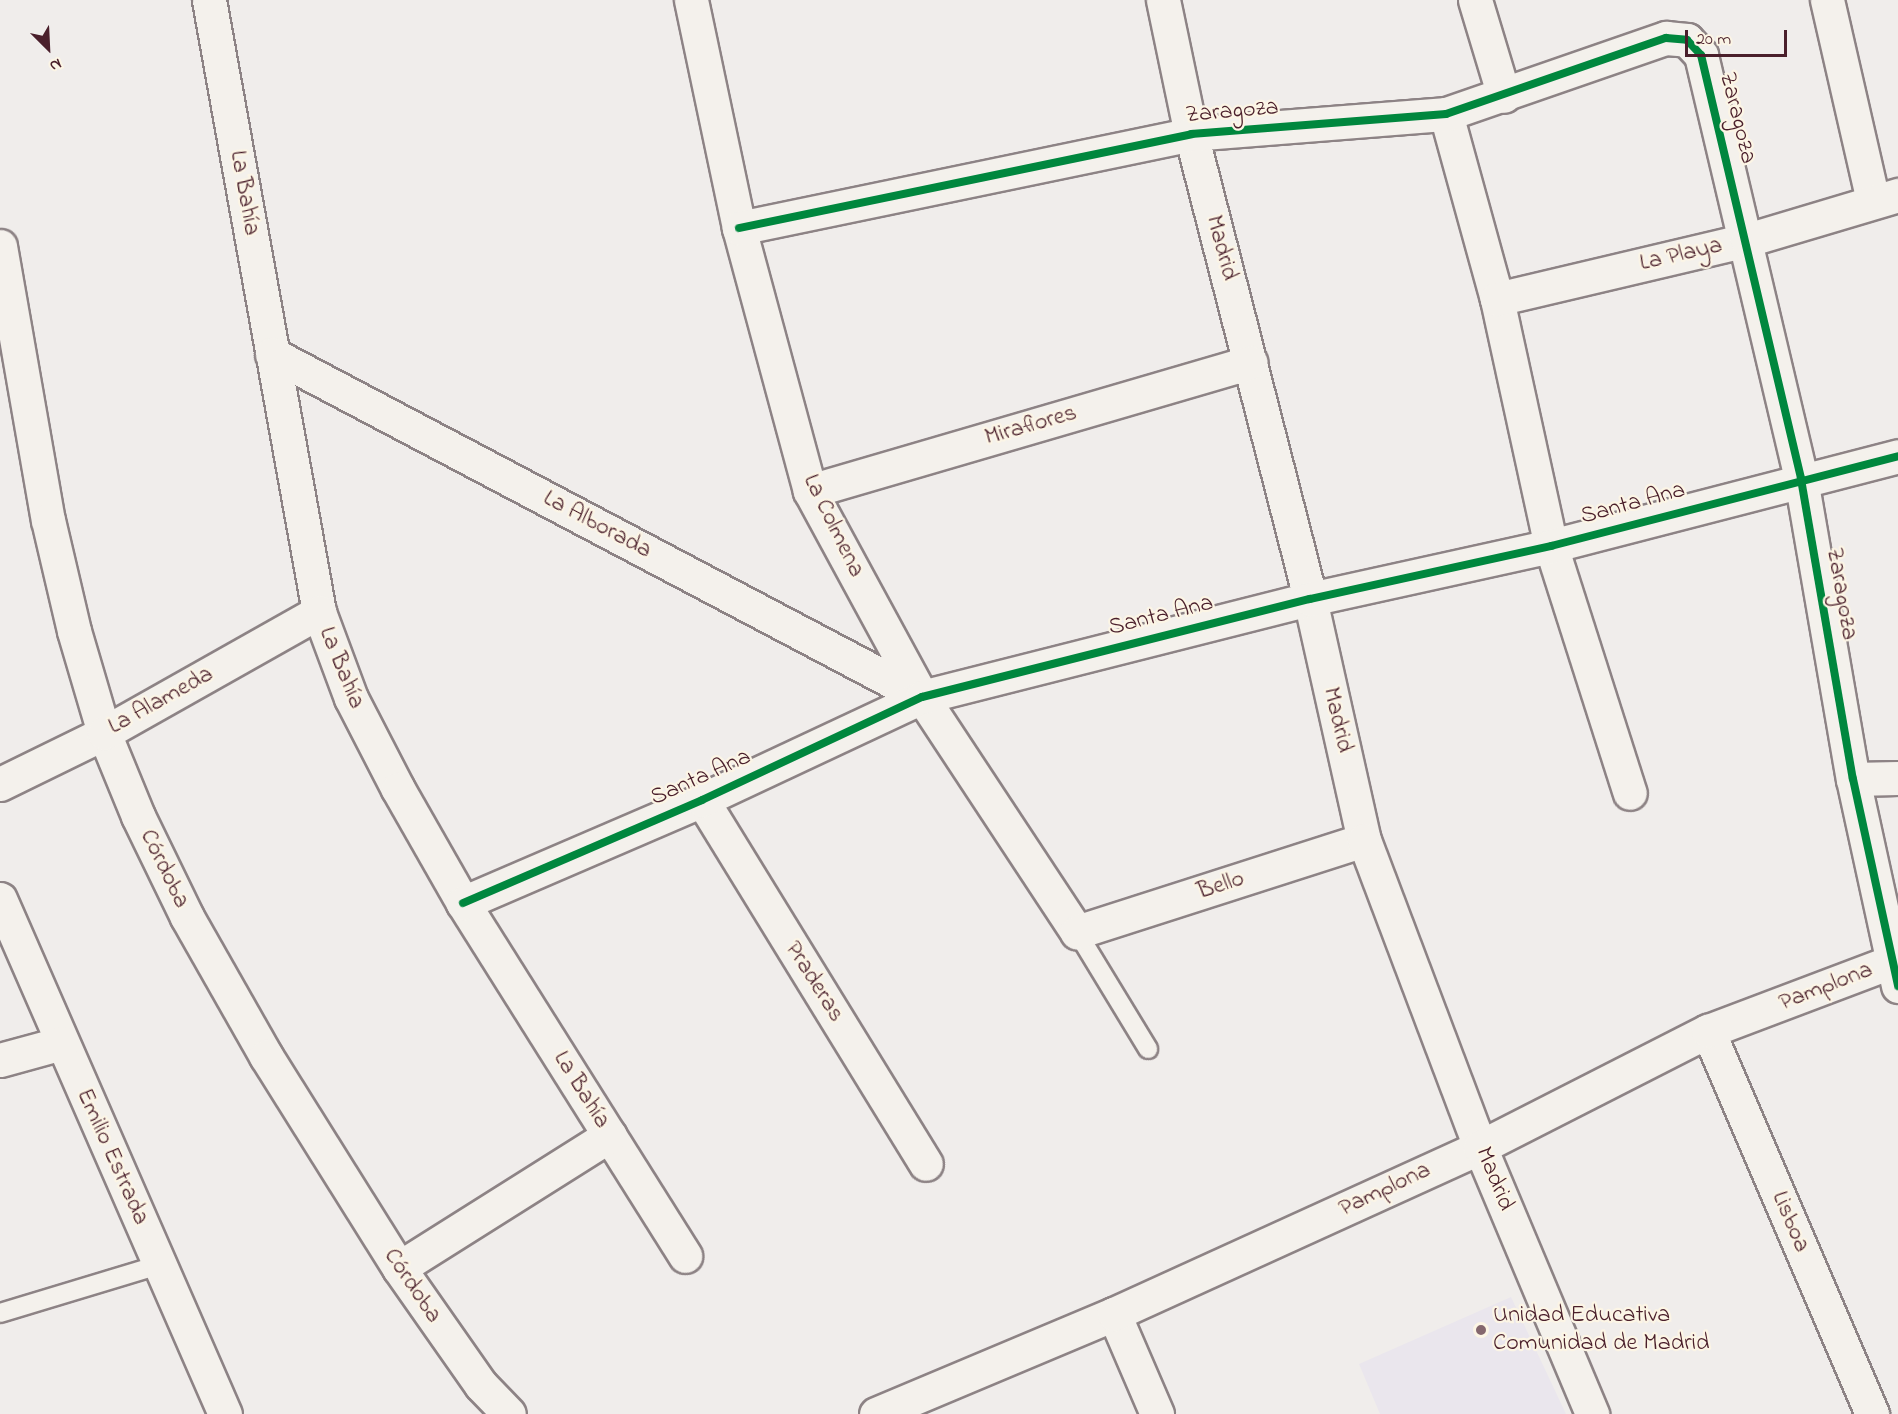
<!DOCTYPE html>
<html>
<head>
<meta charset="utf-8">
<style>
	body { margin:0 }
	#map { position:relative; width:1898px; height:1414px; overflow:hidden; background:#f0edeb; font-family:"Indie Flower",sans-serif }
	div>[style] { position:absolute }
	.built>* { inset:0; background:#eae6ed }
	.roads { filter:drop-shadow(2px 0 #8d8385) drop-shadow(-2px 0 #8d8385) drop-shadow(0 2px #8d8385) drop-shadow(0 -2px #8d8385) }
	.service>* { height:18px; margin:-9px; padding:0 9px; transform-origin:9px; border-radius:9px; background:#f4f1ec }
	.minor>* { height:33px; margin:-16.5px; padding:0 16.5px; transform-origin:16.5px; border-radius:16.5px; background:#f4f1ec }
	.cycleway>* { height:8px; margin:-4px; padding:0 4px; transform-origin:4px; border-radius:4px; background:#00873e }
	.dots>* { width:16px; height:16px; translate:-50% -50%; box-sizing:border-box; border:3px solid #fcf5e5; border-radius:50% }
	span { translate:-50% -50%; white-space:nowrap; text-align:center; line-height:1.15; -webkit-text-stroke:4.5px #fcf5e5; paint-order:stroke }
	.street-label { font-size:24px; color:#4a1f2b }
	.poi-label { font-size:24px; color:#4a1f2b }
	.left { translate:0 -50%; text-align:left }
	.north { position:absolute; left:18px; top:18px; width:60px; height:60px; -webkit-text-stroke:4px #fcf5e5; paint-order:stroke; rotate:156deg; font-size:16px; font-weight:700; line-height:24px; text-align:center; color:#4a1f2b }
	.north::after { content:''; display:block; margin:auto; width:21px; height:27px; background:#4a1f2b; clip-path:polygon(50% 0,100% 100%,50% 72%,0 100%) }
	.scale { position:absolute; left:1685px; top:30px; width:102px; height:27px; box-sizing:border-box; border:3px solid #4a1f2b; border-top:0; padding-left:8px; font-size:18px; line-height:21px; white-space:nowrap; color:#4a1f2b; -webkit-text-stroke:4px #fcf5e5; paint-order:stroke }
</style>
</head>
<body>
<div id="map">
	<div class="built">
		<div style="clip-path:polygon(1511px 1297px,1566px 1414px,1380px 1414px,1359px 1364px)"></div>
	</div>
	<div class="roads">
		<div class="service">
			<div style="left:1077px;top:932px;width:137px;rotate:58.7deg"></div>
			<div style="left:0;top:1313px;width:166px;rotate:-16.8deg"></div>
		</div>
		<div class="minor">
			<div style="left:209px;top:0;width:622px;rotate:79.81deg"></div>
			<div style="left:319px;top:612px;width:92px;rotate:69.6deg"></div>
			<div style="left:351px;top:698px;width:102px;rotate:62.7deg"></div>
			<div style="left:398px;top:789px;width:131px;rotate:60.3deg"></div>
			<div style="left:463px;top:903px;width:417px;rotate:57.8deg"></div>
			<div style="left:691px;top:0;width:233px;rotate:78.1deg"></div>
			<div style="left:739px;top:228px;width:272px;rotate:74.9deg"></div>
			<div style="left:810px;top:491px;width:234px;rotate:61.5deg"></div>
			<div style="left:922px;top:697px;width:282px;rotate:56.6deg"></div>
			<div style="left:1077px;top:932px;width:301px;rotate:-17.8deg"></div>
			<div style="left:1163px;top:0;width:137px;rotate:78.2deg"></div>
			<div style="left:1191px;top:134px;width:480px;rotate:75.6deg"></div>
			<div style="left:1310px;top:599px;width:247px;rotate:77.4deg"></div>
			<div style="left:1364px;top:840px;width:328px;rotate:69.3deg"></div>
			<div style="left:1480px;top:1147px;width:290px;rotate:67.2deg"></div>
			<div style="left:1475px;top:0;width:100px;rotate:73.2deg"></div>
			<div style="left:1827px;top:0;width:206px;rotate:77.1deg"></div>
			<div style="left:1446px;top:114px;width:192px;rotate:74.6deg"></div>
			<div style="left:1497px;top:299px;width:253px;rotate:77.7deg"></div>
			<div style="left:1551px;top:546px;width:259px;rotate:72.3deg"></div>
			<div style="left:739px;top:228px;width:462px;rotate:-11.7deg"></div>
			<div style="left:1191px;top:134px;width:256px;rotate:-4.5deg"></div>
			<div style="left:1446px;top:114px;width:233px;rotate:-19.1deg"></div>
			<div style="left:1666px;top:38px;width:21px;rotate:5deg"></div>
			<div style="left:1687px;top:40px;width:21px;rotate:47deg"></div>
			<div style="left:1701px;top:55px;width:436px;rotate:76.7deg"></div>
			<div style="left:1801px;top:479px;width:304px;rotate:80.2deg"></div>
			<div style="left:1853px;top:779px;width:212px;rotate:77.7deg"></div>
			<div style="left:0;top:246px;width:278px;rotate:80.1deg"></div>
			<div style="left:48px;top:520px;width:114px;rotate:76.8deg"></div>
			<div style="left:74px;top:631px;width:106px;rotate:73.6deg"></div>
			<div style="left:104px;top:733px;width:90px;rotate:67.7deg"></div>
			<div style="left:138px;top:816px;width:112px;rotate:64.1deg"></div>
			<div style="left:187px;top:917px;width:160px;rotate:60.4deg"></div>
			<div style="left:266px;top:1056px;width:250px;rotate:57.9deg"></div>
			<div style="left:399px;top:1268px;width:143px;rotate:55deg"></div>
			<div style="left:481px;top:1385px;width:40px;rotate:46deg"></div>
			<div style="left:1497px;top:299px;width:257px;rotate:-13.3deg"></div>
			<div style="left:1747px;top:240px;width:158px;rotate:-16.6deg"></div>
			<div style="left:272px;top:354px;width:735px;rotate:27.82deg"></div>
			<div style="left:810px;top:491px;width:459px;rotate:-16.3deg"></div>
			<div style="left:1853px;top:779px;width:45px;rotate:-1.3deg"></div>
			<div style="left:0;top:784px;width:116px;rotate:-26.1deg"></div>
			<div style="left:104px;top:733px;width:247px;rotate:-29.4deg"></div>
			<div style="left:702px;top:800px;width:427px;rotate:58.4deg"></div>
			<div style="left:0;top:899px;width:562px;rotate:66.4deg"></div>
			<div style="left:463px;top:903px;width:260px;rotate:-23.3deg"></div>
			<div style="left:702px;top:800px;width:243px;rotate:-25.1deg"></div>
			<div style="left:922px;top:697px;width:400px;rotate:-14.2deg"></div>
			<div style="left:1310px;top:599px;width:247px;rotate:-12.4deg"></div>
			<div style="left:1551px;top:546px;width:358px;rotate:-14.5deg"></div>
			<div style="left:1708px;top:1031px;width:417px;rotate:66.8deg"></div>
			<div style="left:0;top:1060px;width:64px;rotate:-15.3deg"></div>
			<div style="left:399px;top:1268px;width:249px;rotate:-32.2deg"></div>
			<div style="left:1114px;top:1314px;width:109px;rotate:66.7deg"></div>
			<div style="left:876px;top:1414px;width:258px;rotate:-22.8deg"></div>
			<div style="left:1114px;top:1314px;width:402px;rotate:-24.5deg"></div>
			<div style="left:1480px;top:1147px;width:256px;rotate:-27deg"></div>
			<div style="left:1708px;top:1031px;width:196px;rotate:-20.7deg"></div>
		</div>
	</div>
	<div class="cycleway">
		<div style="left:739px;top:228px;width:462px;rotate:-11.7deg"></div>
		<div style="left:1191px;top:134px;width:256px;rotate:-4.5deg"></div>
		<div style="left:1446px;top:114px;width:233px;rotate:-19.1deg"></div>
		<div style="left:1666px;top:38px;width:21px;rotate:5deg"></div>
		<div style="left:1687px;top:40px;width:21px;rotate:47deg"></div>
		<div style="left:1701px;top:55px;width:436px;rotate:76.7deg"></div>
		<div style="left:1801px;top:479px;width:304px;rotate:80.2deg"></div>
		<div style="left:1853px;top:779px;width:212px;rotate:77.7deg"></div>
		<div style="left:463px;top:903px;width:260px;rotate:-23.3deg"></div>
		<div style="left:702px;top:800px;width:243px;rotate:-25.1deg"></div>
		<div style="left:922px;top:697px;width:400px;rotate:-14.2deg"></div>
		<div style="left:1310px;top:599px;width:247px;rotate:-12.4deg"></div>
		<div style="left:1551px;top:546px;width:358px;rotate:-14.5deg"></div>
	</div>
	<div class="dots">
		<div style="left:1481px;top:1330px;background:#84676e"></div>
	</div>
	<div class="street-label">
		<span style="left:1232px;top:112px;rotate:-5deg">Zaragoza</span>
		<span style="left:1737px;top:118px;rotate:76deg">Zaragoza</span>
		<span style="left:244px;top:193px;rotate:80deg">La Bahía</span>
		<span style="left:1221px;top:248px;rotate:75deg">Madrid</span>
		<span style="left:1681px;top:255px;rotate:-13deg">La Playa</span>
		<span style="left:1031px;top:426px;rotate:-16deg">Miraflores</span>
		<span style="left:1633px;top:504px;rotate:-15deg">Santa Ana</span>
		<span style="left:597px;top:525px;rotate:28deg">La Alborada</span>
		<span style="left:833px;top:526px;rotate:64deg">La Colmena</span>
		<span style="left:1841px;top:594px;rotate:80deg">Zaragoza</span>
		<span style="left:1161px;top:616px;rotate:-14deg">Santa Ana</span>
		<span style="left:341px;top:668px;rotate:68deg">La Bahía</span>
		<span style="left:161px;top:701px;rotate:-29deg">La Alameda</span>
		<span style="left:1337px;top:720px;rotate:77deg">Madrid</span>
		<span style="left:701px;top:778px;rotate:-24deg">Santa Ana</span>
		<span style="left:164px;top:869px;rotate:64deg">Córdoba</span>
		<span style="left:1221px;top:886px;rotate:-18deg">Bello</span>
		<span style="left:814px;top:982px;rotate:58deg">Praderas</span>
		<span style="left:1826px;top:987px;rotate:-21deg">Pamplona</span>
		<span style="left:581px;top:1090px;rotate:58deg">La Bahía</span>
		<span style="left:112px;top:1157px;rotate:66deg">Emilio Estrada</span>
		<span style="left:1494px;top:1179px;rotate:68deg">Madrid</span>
		<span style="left:1385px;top:1190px;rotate:-25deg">Pamplona</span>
		<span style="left:1790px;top:1222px;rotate:67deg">Lisboa</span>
		<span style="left:412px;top:1286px;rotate:56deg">Córdoba</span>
	</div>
	<div class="poi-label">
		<span class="left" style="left:1493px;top:1330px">Unidad Educativa<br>Comunidad de Madrid</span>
	</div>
	<div class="north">N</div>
	<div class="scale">20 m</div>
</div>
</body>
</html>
